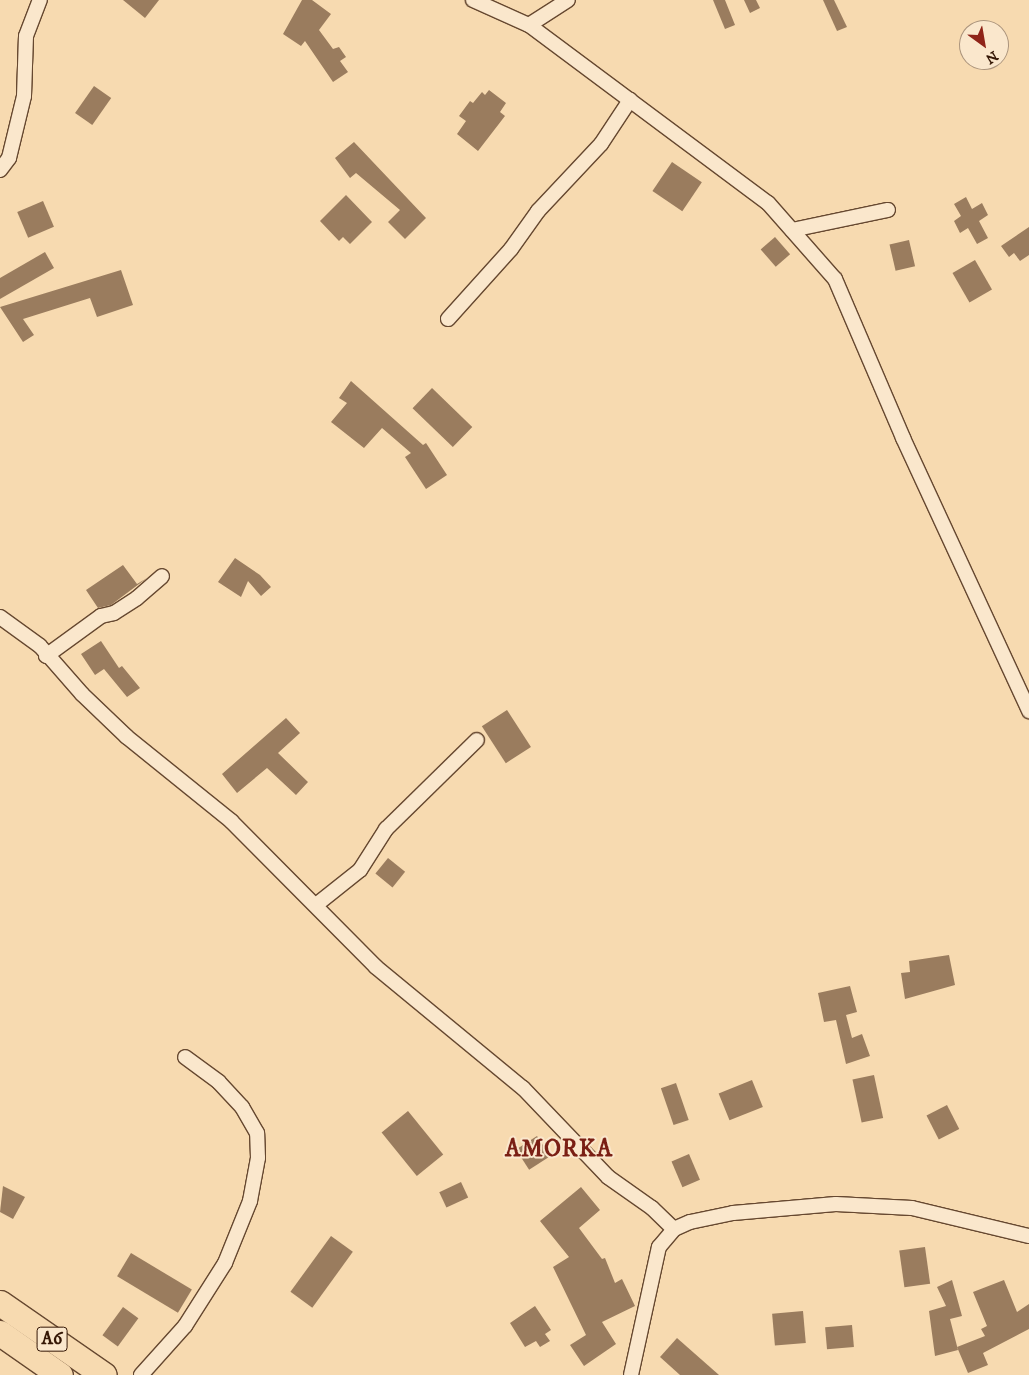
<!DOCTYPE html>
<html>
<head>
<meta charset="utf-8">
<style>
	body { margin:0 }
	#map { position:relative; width:1029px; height:1375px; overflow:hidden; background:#f7dab0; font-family:"IM FELL DW Pica",serif }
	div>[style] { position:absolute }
	.building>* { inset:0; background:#9a7c5e; transform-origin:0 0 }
	.roads { filter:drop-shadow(1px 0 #664830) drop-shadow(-1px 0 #664830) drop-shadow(0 1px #664830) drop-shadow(0 -1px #664830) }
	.street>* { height:14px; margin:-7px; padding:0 7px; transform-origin:7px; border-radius:7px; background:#fae7cc }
	.highway>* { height:25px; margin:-12.5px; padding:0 12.5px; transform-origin:12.5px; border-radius:12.5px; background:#f7dab0 }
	span { translate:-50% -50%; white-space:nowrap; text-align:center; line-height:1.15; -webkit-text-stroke:4px #fae7cc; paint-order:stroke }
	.shield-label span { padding:1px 4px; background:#fae7cc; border:1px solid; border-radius:4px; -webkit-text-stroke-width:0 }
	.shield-label { font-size:18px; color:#351705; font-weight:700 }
	.district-label { font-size:24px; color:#7a1f14; font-weight:700; letter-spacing:1px }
	.north { position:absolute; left:959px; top:20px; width:50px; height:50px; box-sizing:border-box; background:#fae7cc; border:1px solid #ab947c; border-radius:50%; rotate:148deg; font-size:14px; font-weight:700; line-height:20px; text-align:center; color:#351705 }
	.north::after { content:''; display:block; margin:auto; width:18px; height:22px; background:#8f2418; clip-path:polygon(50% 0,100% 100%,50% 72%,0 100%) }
</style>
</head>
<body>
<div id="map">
	<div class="building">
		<div style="clip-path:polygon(123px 0,159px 0,145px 18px)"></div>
		<div style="clip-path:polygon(302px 0,312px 0,331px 14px,319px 30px,333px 49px,339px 47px,346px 57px,340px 61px,348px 72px,333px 82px,305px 41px,301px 46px,283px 34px)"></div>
		<div style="clip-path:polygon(713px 0,725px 0,735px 25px,725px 29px)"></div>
		<div style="clip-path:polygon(744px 0,756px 0,760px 8px,750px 13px)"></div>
		<div style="clip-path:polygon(823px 0,834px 0,847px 27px,837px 31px)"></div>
		<div style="left:94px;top:86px;width:21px;height:33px;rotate:35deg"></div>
		<div style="clip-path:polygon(489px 90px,506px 103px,500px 112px,505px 116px,478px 151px,457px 134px,466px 121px,459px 116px,470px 101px,473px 103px,482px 92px,485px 95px)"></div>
		<div style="clip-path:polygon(354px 142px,426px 218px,405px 239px,388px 222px,400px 210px,356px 173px,350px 178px,335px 158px)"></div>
		<div style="left:672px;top:162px;width:36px;height:35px;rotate:34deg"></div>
		<div style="clip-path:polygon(346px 195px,372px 222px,350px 244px,343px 237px,339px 241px,320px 221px)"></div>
		<div style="clip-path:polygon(966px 197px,972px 209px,982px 203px,988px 215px,979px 221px,988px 238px,977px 244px,968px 228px,960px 233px,954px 221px,961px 216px,954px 204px)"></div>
		<div style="left:43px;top:201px;width:28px;height:28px;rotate:67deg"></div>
		<div style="clip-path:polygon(1029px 227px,1029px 255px,1020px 261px,1014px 253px,1009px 257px,1001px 246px)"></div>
		<div style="left:775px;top:237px;width:23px;height:19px;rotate:49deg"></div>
		<div style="left:909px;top:240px;width:27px;height:20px;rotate:77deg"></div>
		<div style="clip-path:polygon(45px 252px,54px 268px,0 299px,0 278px)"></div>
		<div style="left:975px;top:260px;width:34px;height:26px;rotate:60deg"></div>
		<div style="clip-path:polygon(121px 270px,133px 305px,97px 317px,90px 298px,23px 319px,34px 335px,23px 342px,0 307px)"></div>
		<div style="clip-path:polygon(351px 381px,423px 445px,426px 443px,447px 475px,426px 489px,405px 457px,411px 453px,382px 428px,364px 448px,331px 422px,347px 403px,339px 398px)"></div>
		<div style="left:432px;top:388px;width:56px;height:28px;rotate:44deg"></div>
		<div style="clip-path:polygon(235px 558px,260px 575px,271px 587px,261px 596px,248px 581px,241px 597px,218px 582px)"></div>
		<div style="clip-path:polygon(123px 565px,137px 584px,147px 578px,111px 605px,98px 608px,86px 590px)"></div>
		<div style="clip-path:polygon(101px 641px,119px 668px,122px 666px,140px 688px,127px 697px,104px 669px,95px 675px,81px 654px)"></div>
		<div style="left:507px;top:710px;width:44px;height:30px;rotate:57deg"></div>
		<div style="clip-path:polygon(286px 718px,300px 733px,278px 753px,308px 782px,296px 795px,267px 768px,237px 793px,222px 774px)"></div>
		<div style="left:388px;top:858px;width:22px;height:20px;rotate:39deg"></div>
		<div style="clip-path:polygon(949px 955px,955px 985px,905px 999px,901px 973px,910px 972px,909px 961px)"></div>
		<div style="clip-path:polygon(850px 986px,857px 1012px,846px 1015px,852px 1038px,862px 1034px,870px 1056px,846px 1064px,836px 1020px,824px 1022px,818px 993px)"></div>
		<div style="left:874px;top:1075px;width:44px;height:22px;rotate:78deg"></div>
		<div style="left:752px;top:1080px;width:29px;height:36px;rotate:68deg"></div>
		<div style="left:676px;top:1083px;width:39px;height:16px;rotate:71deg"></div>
		<div style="left:947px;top:1105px;width:27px;height:23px;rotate:63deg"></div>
		<div style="left:408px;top:1111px;width:56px;height:34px;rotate:51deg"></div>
		<div style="left:537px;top:1136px;width:24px;height:25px;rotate:57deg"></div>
		<div style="left:689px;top:1154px;width:28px;height:19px;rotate:67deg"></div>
		<div style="left:461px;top:1182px;width:17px;height:24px;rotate:65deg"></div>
		<div style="clip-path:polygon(3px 1186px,25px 1197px,13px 1219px,0 1212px)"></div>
		<div style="clip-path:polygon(581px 1187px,600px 1210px,579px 1228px,602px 1259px,605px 1258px,615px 1283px,622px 1279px,635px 1306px,602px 1322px,616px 1344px,584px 1366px,570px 1345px,586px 1335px,553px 1267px,569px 1257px,540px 1221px)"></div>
		<div style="left:331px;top:1236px;width:27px;height:69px;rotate:36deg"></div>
		<div style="left:925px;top:1247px;width:37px;height:26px;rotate:82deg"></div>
		<div style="left:131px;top:1253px;width:71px;height:27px;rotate:31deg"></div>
		<div style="clip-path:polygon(952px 1280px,962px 1316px,950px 1319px,958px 1350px,935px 1356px,929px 1311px,946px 1306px,937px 1287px)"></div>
		<div style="clip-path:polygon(1004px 1280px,1017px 1312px,1029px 1304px,1029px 1329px,983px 1353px,988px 1365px,968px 1373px,957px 1347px,985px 1336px,981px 1329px,987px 1326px,973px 1292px)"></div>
		<div style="clip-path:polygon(535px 1306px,551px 1330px,545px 1334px,550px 1341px,540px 1347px,536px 1341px,525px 1347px,510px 1323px)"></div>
		<div style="left:123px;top:1307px;width:19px;height:35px;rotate:36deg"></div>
		<div style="left:803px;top:1311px;width:32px;height:31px;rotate:85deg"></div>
		<div style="left:852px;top:1325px;width:22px;height:27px;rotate:85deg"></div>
		<div style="clip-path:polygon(677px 1338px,719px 1375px,680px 1375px,660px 1357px)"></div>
	</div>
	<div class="roads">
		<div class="street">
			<div style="left:473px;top:0;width:61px;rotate:24.1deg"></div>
			<div style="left:529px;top:25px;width:298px;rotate:36.7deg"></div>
			<div style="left:768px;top:203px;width:101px;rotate:48.6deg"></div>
			<div style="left:835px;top:279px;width:173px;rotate:66.8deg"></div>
			<div style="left:903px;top:438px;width:301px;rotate:65.2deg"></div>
			<div style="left:529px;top:25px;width:46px;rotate:-32.7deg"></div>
			<div style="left:0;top:170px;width:15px;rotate:-53deg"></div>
			<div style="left:9px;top:158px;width:64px;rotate:-76.4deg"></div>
			<div style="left:24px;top:96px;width:60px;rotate:-88.1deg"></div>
			<div style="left:26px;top:36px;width:39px;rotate:-69deg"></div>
			<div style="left:792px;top:230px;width:98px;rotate:-11.8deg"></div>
			<div style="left:448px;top:319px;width:94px;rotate:-48deg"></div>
			<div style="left:511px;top:249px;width:47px;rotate:-54.6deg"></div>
			<div style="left:538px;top:211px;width:92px;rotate:-46.8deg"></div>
			<div style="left:601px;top:144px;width:53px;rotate:-56.6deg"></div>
			<div style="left:0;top:617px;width:49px;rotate:35.9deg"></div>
			<div style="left:40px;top:646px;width:64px;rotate:48.8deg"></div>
			<div style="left:82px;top:694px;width:62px;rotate:43.7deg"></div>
			<div style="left:127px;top:737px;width:134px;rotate:38.9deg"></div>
			<div style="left:231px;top:821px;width:206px;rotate:45.2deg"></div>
			<div style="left:376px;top:967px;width:190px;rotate:39.5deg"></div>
			<div style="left:523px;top:1088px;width:123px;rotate:46.3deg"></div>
			<div style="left:608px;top:1177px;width:54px;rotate:35.2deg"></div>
			<div style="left:652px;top:1208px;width:30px;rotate:44deg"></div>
			<div style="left:46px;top:656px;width:68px;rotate:-36deg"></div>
			<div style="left:101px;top:616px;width:13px;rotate:-13deg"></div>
			<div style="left:114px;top:613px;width:27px;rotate:-33deg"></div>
			<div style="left:137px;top:598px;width:33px;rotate:-41deg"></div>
			<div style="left:316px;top:905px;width:56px;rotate:-38.5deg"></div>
			<div style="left:360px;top:870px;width:49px;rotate:-57.6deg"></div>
			<div style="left:386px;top:829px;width:127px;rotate:-44.4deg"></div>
			<div style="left:141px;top:1375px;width:66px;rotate:-48.1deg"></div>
			<div style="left:185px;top:1326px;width:75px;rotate:-57.6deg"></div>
			<div style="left:225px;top:1263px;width:67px;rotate:-68deg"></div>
			<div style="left:250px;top:1201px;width:44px;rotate:-79.5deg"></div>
			<div style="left:258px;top:1158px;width:25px;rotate:-92deg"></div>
			<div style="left:257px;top:1133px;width:30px;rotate:-120deg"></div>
			<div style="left:242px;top:1107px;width:34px;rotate:-133deg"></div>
			<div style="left:219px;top:1082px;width:42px;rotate:-143.7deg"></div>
			<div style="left:631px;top:1375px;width:131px;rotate:-77.7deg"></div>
			<div style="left:659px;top:1247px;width:23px;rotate:-50deg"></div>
			<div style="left:674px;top:1229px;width:17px;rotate:-24deg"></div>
			<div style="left:690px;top:1222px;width:44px;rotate:-11.8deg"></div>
			<div style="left:733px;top:1213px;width:103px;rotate:-5deg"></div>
			<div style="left:836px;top:1204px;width:76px;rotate:3deg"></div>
			<div style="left:912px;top:1208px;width:120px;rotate:13.5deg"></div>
		</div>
		<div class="highway">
			<div style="left:0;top:1303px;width:126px;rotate:34.7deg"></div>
			<div style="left:0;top:1333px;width:73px;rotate:35deg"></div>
		</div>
	</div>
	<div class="shield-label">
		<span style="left:52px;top:1339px">A6</span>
	</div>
	<div class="district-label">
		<span style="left:559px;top:1150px">AMORKA</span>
	</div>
	<div class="north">N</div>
</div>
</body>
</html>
